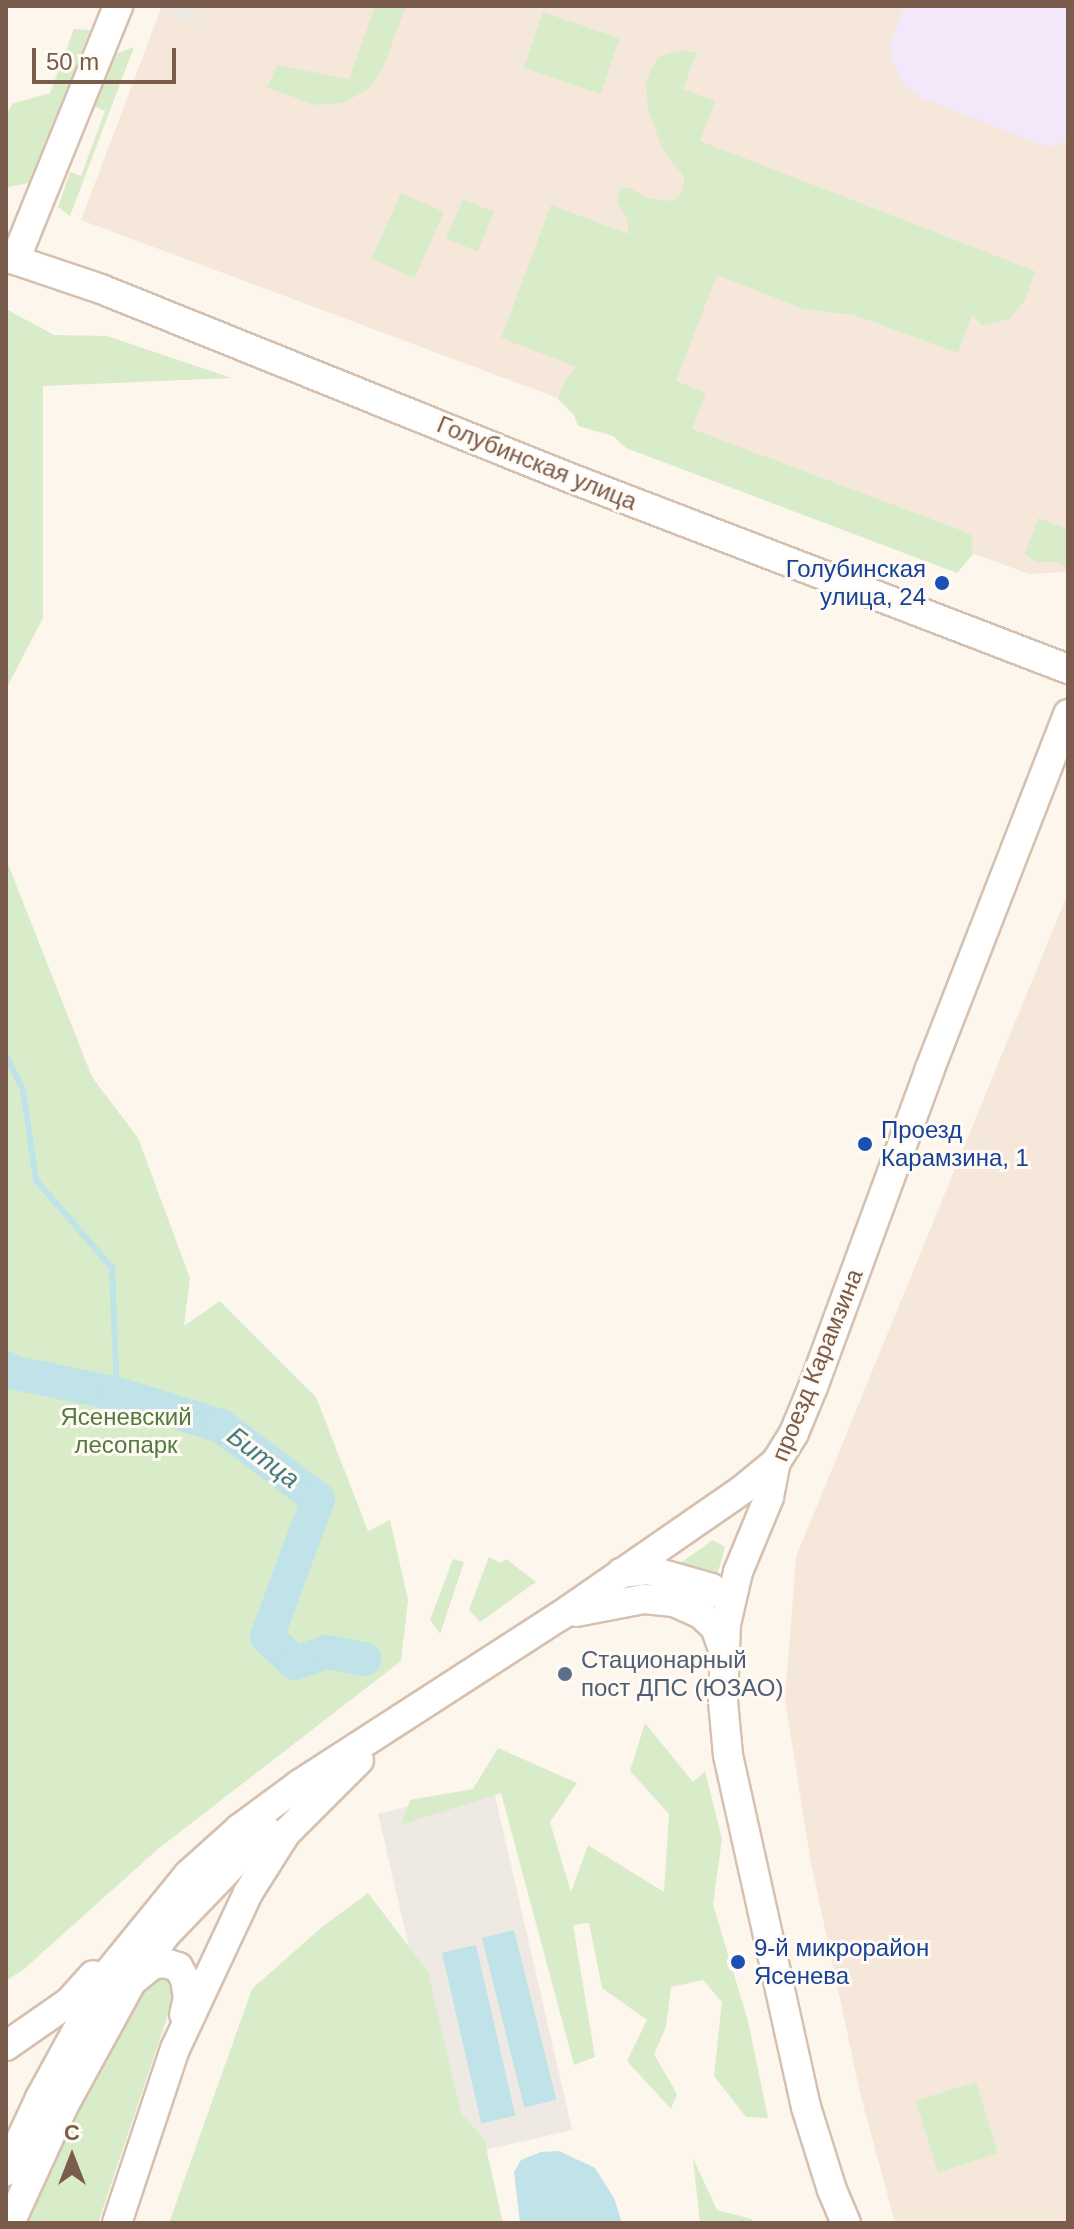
<!DOCTYPE html>
<html>
<head>
<meta charset="utf-8">
<style>
	body { margin:0 }
	#map { position:relative; width:1074px; height:2229px; overflow:hidden; background:#fdf6ec; font-family:Helvetica,sans-serif }
	div>[style] { position:absolute }
	.residential>* { inset:0; background:#f5e8da }
	.industrial>* { inset:0; background:#efe9e4; transform-origin:0 0 }
	.education>* { inset:0; background:#f3e8fa }
	.green>* { inset:0; background:#d8ecc9; transform-origin:0 0 }
	.water>* { inset:0; background:#bfe3e8; transform-origin:0 0 }
	.stream>* { height:6px; margin:-3px; padding:0 3px; transform-origin:3px; border-radius:3px; background:#bfe3e8 }
	.river>* { height:34px; margin:-17px; padding:0 17px; transform-origin:17px; border-radius:17px; background:#bfe3e8 }
	.roads { filter:drop-shadow(2px 0 #d6c0b0) drop-shadow(-2px 0 #d6c0b0) drop-shadow(0 2px #d6c0b0) drop-shadow(0 -2px #d6c0b0) }
	.secondary>* { height:28px; margin:-14px; padding:0 14px; transform-origin:14px; border-radius:14px; background:#fff }
	.dots>* { width:22px; height:22px; translate:-50% -50%; box-sizing:border-box; border:4px solid #fffaf3; border-radius:50% }
	span { translate:-50% -50%; white-space:nowrap; text-align:center; line-height:1.15; -webkit-text-stroke:6px #fffaf3; paint-order:stroke }
	.street-label { font-size:24px; color:#7a5c4d }
	.transit-label { font-size:24px; color:#164399 }
	.right { translate:-100% -50%; text-align:right }
	.left { translate:0 -50%; text-align:left }
	.park-label { font-size:24px; color:#537a41 }
	.service-label { font-size:24px; color:#4e5e75 }
	.water-label { font-size:26px; color:#437c86; font-style:italic }
	.frame { position:absolute; inset:0; border:8px solid #7a5c4d; pointer-events:none }
	.north { position:absolute; left:32px; top:2117px; width:80px; height:80px; -webkit-text-stroke:6px #fffaf3; paint-order:stroke; rotate:0deg; font-size:22px; font-weight:700; line-height:32px; text-align:center; color:#7a5c4d }
	.north::after { content:''; display:block; margin:auto; width:28px; height:36px; background:#7a5c4d; clip-path:polygon(50% 0,100% 100%,50% 72%,0 100%) }
	.scale { position:absolute; left:32px; top:48px; width:144px; height:36px; box-sizing:border-box; border:4px solid #7a5c4d; border-top:0; padding-left:10px; font-size:24px; line-height:28px; white-space:nowrap; color:#7a5c4d; -webkit-text-stroke:6px #fffaf3; paint-order:stroke }
</style>
</head>
<body>
<div id="map">
	<div class="residential">
		<div style="clip-path:polygon(162px 6px,1068px 6px,1068px 572px,1029px 574px,81px 220px)"></div>
		<div style="clip-path:polygon(1068px 893px,1068px 2223px,895px 2223px,860px 2093px,810px 1858px,785px 1699px,796px 1557px)"></div>
	</div>
	<div class="industrial">
		<div style="clip-path:polygon(162px 6px,203px 6px,196px 24px,160px 11px)"></div>
		<div style="left:493px;top:1787px;width:352px;height:118px;rotate:77deg"></div>
	</div>
	<div class="education">
		<div style="clip-path:polygon(904px 6px,1068px 6px,1068px 133px,1065px 140px,1055px 146px,1045px 146px,921px 98px,902px 82px,892px 61px,890px 44px)"></div>
	</div>
	<div class="green">
		<div style="clip-path:polygon(375px 6px,406px 6px,383px 68px,369px 88px,344px 103px,316px 105px,267px 88px,277px 65px,349px 79px)"></div>
		<div style="left:543px;top:12px;width:81px;height:59px;rotate:19deg"></div>
		<div style="clip-path:polygon(74px 29px,90px 30px,29px 183px,9px 187px,6px 185px,6px 116px,12px 104px,50px 93px)"></div>
		<div style="clip-path:polygon(134px 47px,70px 216px,58px 207px,70px 172px,81px 176px,105px 111px,94px 106px,116px 54px)"></div>
		<div style="clip-path:polygon(681px 50px,697px 52px,683px 89px,715px 101px,700px 141px,1035px 271px,1025px 300px,1009px 319px,983px 326px,972px 315px,958px 353px,854px 315px,803px 309px,717px 275px,676px 381px,706px 393px,692px 429px,971px 534px,973px 554px,957px 573px,626px 448px,613px 436px,578px 426px,574px 415px,558px 399px,565px 380px,577px 367px,501px 338px,551px 205px,628px 234px,628px 220px,617px 203px,619px 189px,631px 188px,644px 197px,662px 201px,675px 200px,683px 190px,684px 177px,663px 150px,648px 110px,646px 80px,658px 57px)"></div>
		<div style="left:401px;top:193px;width:47px;height:72px;rotate:24deg"></div>
		<div style="left:463px;top:199px;width:34px;height:43px;rotate:23deg"></div>
		<div style="clip-path:polygon(6px 309px,54px 335px,107px 336px,232px 378px,43px 386px,43px 618px,6px 689px)"></div>
		<div style="clip-path:polygon(1038px 518px,1068px 529px,1068px 570px,1059px 562px,1036px 562px,1025px 554px)"></div>
		<div style="clip-path:polygon(6px 859px,92px 1077px,138px 1138px,190px 1278px,184px 1326px,220px 1301px,316px 1397px,368px 1531px,390px 1520px,408px 1600px,401px 1661px,158px 1849px,24px 1969px,6px 1981px)"></div>
		<div style="clip-path:polygon(713px 1540px,725px 1547px,716px 1579px,669px 1571px)"></div>
		<div style="clip-path:polygon(489px 1557px,500px 1563px,506px 1559px,536px 1582px,480px 1622px,469px 1610px)"></div>
		<div style="clip-path:polygon(453px 1559px,464px 1562px,440px 1634px,430px 1620px)"></div>
		<div style="clip-path:polygon(645px 1723px,693px 1782px,705px 1771px,722px 1839px,713px 1904px,748px 2021px,768px 2118px,746px 2117px,714px 2076px,722px 2002px,703px 1980px,671px 1987px,666px 2027px,654px 2054px,677px 2094px,671px 2109px,627px 2061px,647px 2020px,602px 1988px,589px 1923px,573px 1925px,595px 2057px,574px 2065px,501px 1793px,401px 1825px,410px 1800px,473px 1789px,498px 1748px,577px 1783px,550px 1822px,571px 1892px,588px 1845px,664px 1892px,669px 1814px,630px 1771px)"></div>
		<div style="clip-path:polygon(368px 1893px,428px 1972px,461px 2113px,484px 2139px,503px 2223px,169px 2223px,252px 1989px,322px 1927px)"></div>
		<div style="clip-path:polygon(160px 1974px,169px 1978px,174px 1987px,173px 2000px,98px 2223px,28px 2223px,77px 2109px,140px 1994px)"></div>
		<div style="left:976px;top:2082px;width:75px;height:63px;rotate:73deg"></div>
		<div style="clip-path:polygon(693px 2158px,717px 2210px,752px 2219px,753px 2223px,700px 2223px)"></div>
	</div>
	<div class="water">
		<div style="left:514px;top:1930px;width:175px;height:33px;rotate:76deg"></div>
		<div style="left:476px;top:1945px;width:175px;height:35px;rotate:77deg"></div>
		<div style="clip-path:polygon(559px 2151px,595px 2168px,614px 2198px,622px 2223px,520px 2223px,514px 2172px,521px 2160px,541px 2152px)"></div>
	</div>
	<div class="stream">
		<div style="left:6px;top:1055px;width:39px;rotate:64deg"></div>
		<div style="left:23px;top:1090px;width:91px;rotate:81.8deg"></div>
		<div style="left:36px;top:1180px;width:116px;rotate:49.2deg"></div>
		<div style="left:112px;top:1268px;width:126px;rotate:87.7deg"></div>
	</div>
	<div class="river">
		<div style="left:6px;top:1368px;width:6px;rotate:39deg"></div>
		<div style="left:11px;top:1372px;width:108px;rotate:11.7deg"></div>
		<div style="left:117px;top:1394px;width:109px;rotate:17.1deg"></div>
		<div style="left:221px;top:1426px;width:121px;rotate:37deg"></div>
		<div style="left:318px;top:1499px;width:147px;rotate:110.3deg"></div>
		<div style="left:267px;top:1637px;width:38px;rotate:43deg"></div>
		<div style="left:295px;top:1663px;width:34px;rotate:-19deg"></div>
		<div style="left:327px;top:1652px;width:38px;rotate:11deg"></div>
	</div>
	<div class="roads">
		<div class="secondary">
			<div style="left:6px;top:257px;width:100px;rotate:18.6deg"></div>
			<div style="left:101px;top:289px;width:500px;rotate:21.95deg"></div>
			<div style="left:565px;top:476px;width:539px;rotate:20.99deg"></div>
			<div style="left:15px;top:260px;width:274px;rotate:-67.9deg"></div>
			<div style="left:621px;top:1573px;width:27px;rotate:-6deg"></div>
			<div style="left:648px;top:1570px;width:66px;rotate:15.9deg"></div>
			<div style="left:711px;top:1588px;width:22px;rotate:32deg"></div>
			<div style="left:576px;top:1612px;width:69px;rotate:-10.8deg"></div>
			<div style="left:644px;top:1599px;width:30px;rotate:6deg"></div>
			<div style="left:674px;top:1602px;width:30px;rotate:24deg"></div>
			<div style="left:701px;top:1614px;width:19px;rotate:43deg"></div>
			<div style="left:715px;top:1627px;width:23px;rotate:70deg"></div>
			<div style="left:136px;top:1978px;width:21px;rotate:-39deg"></div>
			<div style="left:152px;top:1965px;width:13px;rotate:-9deg"></div>
			<div style="left:165px;top:1963px;width:14px;rotate:17deg"></div>
			<div style="left:178px;top:1967px;width:14px;rotate:60deg"></div>
			<div style="left:185px;top:1979px;width:19px;rotate:81deg"></div>
			<div style="left:188px;top:1998px;width:17px;rotate:103deg"></div>
			<div style="left:6px;top:2046px;width:77px;rotate:-34.9deg"></div>
			<div style="left:69px;top:2002px;width:36px;rotate:-48deg"></div>
			<div style="left:6px;top:2171px;width:81px;rotate:-65deg"></div>
			<div style="left:40px;top:2098px;width:144px;rotate:-61.3deg"></div>
			<div style="left:109px;top:1972px;width:125px;rotate:-50.8deg"></div>
			<div style="left:188px;top:1875px;width:69px;rotate:-42deg"></div>
			<div style="left:239px;top:1829px;width:76px;rotate:-36.4deg"></div>
			<div style="left:300px;top:1784px;width:310px;rotate:-32.9deg"></div>
			<div style="left:560px;top:1616px;width:221px;rotate:-34.7deg"></div>
			<div style="left:742px;top:1490px;width:44px;rotate:-39.5deg"></div>
			<div style="left:10px;top:2223px;width:128px;rotate:-65.4deg"></div>
			<div style="left:63px;top:2107px;width:144px;rotate:-61.3deg"></div>
			<div style="left:132px;top:1981px;width:57px;rotate:-54.3deg"></div>
			<div style="left:165px;top:1935px;width:146px;rotate:-46.1deg"></div>
			<div style="left:117px;top:2223px;width:183px;rotate:-71.6deg"></div>
			<div style="left:175px;top:2049px;width:172px;rotate:-64.9deg"></div>
			<div style="left:248px;top:1893px;width:71px;rotate:-57.7deg"></div>
			<div style="left:286px;top:1833px;width:103px;rotate:-45deg"></div>
			<div style="left:846px;top:2223px;width:36px;rotate:-113deg"></div>
			<div style="left:832px;top:2190px;width:87px;rotate:-107.4deg"></div>
			<div style="left:806px;top:2107px;width:361px;rotate:-102.5deg"></div>
			<div style="left:728px;top:1755px;width:54px;rotate:-95.3deg"></div>
			<div style="left:723px;top:1701px;width:77px;rotate:-87.8deg"></div>
			<div style="left:726px;top:1624px;width:53px;rotate:-77deg"></div>
			<div style="left:738px;top:1572px;width:81px;rotate:-67.5deg"></div>
			<div style="left:769px;top:1497px;width:36px;rotate:-79deg"></div>
			<div style="left:776px;top:1462px;width:34px;rotate:-58deg"></div>
			<div style="left:794px;top:1433px;width:50px;rotate:-67.6deg"></div>
			<div style="left:813px;top:1387px;width:337px;rotate:-69.8deg"></div>
			<div style="left:929px;top:1071px;width:383px;rotate:-68.7deg"></div>
		</div>
	</div>
	<div class="dots">
		<div style="left:942px;top:583px;background:#1a4fb4"></div>
		<div style="left:865px;top:1144px;background:#1a4fb4"></div>
		<div style="left:565px;top:1674px;background:#5c6f8a"></div>
		<div style="left:738px;top:1962px;background:#1a4fb4"></div>
	</div>
	<div class="street-label">
		<span style="left:537px;top:463px;rotate:22deg">Голубинская улица</span>
		<span style="left:817px;top:1365px;rotate:-68deg">проезд Карамзина</span>
	</div>
	<div class="transit-label">
		<span class="right" style="left:926px;top:583px">Голубинская<br>улица, 24</span>
		<span class="left" style="left:881px;top:1144px">Проезд<br>Карамзина, 1</span>
		<span class="left" style="left:754px;top:1962px">9-й микрорайон<br>Ясенева</span>
	</div>
	<div class="park-label">
		<span style="left:126px;top:1431px">Ясеневский<br>лесопарк</span>
	</div>
	<div class="service-label">
		<span class="left" style="left:581px;top:1674px">Стационарный<br>пост ДПС (ЮЗАО)</span>
	</div>
	<div class="water-label">
		<span style="left:263px;top:1458px;rotate:37deg">Битца</span>
	</div>
	<div class="frame"></div>
	<div class="north">С</div>
	<div class="scale">50 m</div>
</div>
</body>
</html>
